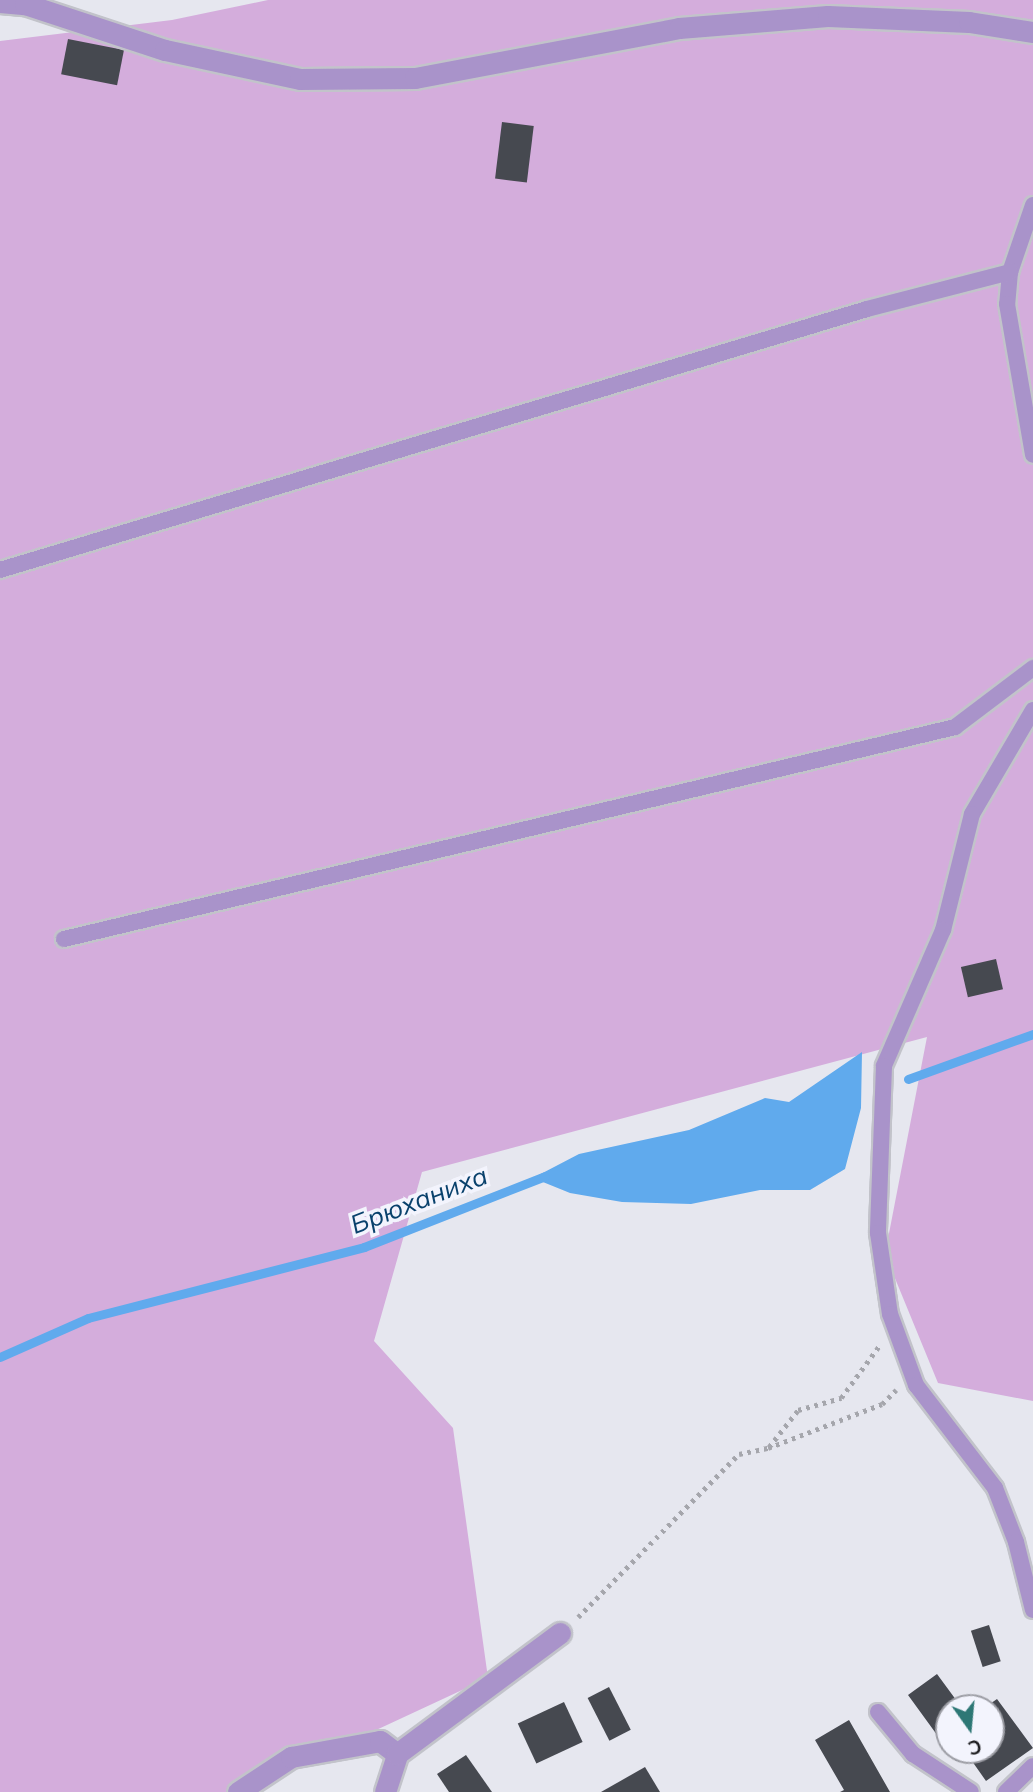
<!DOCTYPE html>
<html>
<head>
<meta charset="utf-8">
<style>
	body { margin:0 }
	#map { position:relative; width:1033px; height:1792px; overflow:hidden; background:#e6e7ef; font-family:Mulish,sans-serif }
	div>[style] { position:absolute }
	.green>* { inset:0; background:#d4addc }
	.water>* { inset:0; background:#60aaed }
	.stream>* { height:9px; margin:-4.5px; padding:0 4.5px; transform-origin:4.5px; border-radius:4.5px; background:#60aaed }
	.building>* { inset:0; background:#464950; transform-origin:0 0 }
	.path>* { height:4.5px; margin-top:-2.25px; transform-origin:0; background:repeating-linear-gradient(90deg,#a5a6ac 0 3.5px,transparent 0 8.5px) }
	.roads { filter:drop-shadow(2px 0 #c2c3ca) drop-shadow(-2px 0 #c2c3ca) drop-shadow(0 2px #c2c3ca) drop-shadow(0 -2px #c2c3ca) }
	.lane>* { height:16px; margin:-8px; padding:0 8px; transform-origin:8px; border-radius:8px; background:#a993ca }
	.street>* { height:21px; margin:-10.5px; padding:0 10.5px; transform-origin:10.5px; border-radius:10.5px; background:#a993ca }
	span { translate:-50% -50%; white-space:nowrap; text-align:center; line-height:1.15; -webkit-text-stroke:7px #f3f4fd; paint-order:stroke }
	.water-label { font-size:26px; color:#09416c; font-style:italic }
	.north { position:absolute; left:935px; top:1694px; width:70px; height:70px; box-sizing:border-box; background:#f3f4fd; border:2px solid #9d9ea5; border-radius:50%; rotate:165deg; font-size:19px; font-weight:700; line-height:28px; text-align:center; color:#1d1d20 }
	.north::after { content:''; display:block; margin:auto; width:24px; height:32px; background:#2d7775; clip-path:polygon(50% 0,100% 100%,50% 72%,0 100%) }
</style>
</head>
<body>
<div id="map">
	<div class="green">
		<div style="clip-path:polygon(268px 0,1033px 0,1033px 1401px,938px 1383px,885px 1254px,927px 1037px,422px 1172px,374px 1341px,453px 1428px,488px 1678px,273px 1778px,256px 1792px,0 1792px,0 41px,172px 20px)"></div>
	</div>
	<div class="water">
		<div style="clip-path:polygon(862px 1052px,861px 1108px,845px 1169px,810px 1190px,760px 1190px,691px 1204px,622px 1202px,570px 1193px,533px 1178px,579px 1154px,689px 1130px,765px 1098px,789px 1102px)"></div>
	</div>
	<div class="stream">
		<div style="left:908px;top:1079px;width:133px;rotate:-19.8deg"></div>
		<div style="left:0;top:1357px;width:96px;rotate:-23.9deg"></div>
		<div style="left:88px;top:1318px;width:285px;rotate:-14.4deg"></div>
		<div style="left:364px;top:1247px;width:194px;rotate:-21.4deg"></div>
	</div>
	<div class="building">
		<div style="left:68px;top:39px;width:57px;height:36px;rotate:11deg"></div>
		<div style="left:502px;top:122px;width:32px;height:57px;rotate:7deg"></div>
		<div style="left:996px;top:959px;width:31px;height:36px;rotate:77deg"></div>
		<div style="left:989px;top:1625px;width:38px;height:19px;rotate:72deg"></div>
		<div style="clip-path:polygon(937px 1674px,962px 1708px,949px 1708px,949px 1750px,991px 1750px,991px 1708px,984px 1708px,997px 1699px,1033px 1748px,986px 1781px,967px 1754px,956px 1761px,908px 1695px)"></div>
		<div style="left:609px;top:1687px;width:48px;height:24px;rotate:63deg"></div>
		<div style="left:564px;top:1702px;width:44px;height:51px;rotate:65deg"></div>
		<div style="clip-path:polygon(849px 1720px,890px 1792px,840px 1792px,844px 1790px,815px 1740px)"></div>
		<div style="clip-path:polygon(466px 1755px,492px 1792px,449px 1792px,437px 1774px)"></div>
		<div style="clip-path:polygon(645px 1767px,660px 1792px,601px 1792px)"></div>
	</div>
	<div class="path">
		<div style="left:769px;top:1447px;width:47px;rotate:-51.9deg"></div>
		<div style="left:798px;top:1410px;width:45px;rotate:-15.6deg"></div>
		<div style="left:841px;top:1398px;width:64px;rotate:-53.8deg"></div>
		<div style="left:578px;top:1617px;width:229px;rotate:-45.4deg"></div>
		<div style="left:739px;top:1454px;width:30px;rotate:-12deg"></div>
		<div style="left:768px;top:1448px;width:122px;rotate:-21.1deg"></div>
		<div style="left:882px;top:1404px;width:20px;rotate:-45deg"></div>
	</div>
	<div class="roads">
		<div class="lane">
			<div style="left:1033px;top:205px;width:71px;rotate:108.9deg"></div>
			<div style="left:1010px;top:272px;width:32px;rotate:95deg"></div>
			<div style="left:1007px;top:304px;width:153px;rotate:80.2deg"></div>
			<div style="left:0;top:570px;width:905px;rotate:-16.75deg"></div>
			<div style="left:867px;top:309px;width:148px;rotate:-14.5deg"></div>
			<div style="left:1033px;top:710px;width:121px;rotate:120.4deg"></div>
			<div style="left:972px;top:814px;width:120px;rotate:104deg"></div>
			<div style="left:943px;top:930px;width:148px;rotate:113.5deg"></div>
			<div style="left:884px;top:1066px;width:167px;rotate:92.1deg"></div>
			<div style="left:878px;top:1233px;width:82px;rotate:81.6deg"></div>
			<div style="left:890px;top:1314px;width:76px;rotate:69.9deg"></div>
			<div style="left:916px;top:1385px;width:130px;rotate:52.5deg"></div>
			<div style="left:995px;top:1488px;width:58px;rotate:68.7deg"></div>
			<div style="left:1016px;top:1542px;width:70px;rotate:76deg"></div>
			<div style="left:64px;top:939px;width:916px;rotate:-13.38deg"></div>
			<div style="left:955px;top:727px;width:98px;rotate:-37.1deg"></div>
			<div style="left:878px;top:1712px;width:55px;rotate:50.2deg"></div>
			<div style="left:913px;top:1754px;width:69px;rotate:33.2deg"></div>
			<div style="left:1006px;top:1792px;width:37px;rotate:-44deg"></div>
		</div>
		<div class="street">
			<div style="left:0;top:2px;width:25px;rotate:5deg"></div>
			<div style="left:25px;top:4px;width:147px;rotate:18.2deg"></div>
			<div style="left:165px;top:50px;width:138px;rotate:12.1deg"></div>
			<div style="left:300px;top:79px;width:115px;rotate:-0.5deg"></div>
			<div style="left:415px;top:78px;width:269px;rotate:-10.7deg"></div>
			<div style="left:679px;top:28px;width:149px;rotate:-4.6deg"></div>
			<div style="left:828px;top:16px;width:141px;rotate:2.4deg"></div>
			<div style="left:969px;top:22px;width:65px;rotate:8.9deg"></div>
			<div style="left:238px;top:1792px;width:64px;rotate:-33.4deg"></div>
			<div style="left:291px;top:1757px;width:90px;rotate:-10.2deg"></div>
			<div style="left:380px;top:1741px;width:21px;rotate:37deg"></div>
			<div style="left:385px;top:1792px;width:40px;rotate:-72deg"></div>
			<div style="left:397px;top:1754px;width:203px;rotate:-36.6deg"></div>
		</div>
	</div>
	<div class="water-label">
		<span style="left:419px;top:1200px;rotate:-21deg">Брюханиха</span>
	</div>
	<div class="north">С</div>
</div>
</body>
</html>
